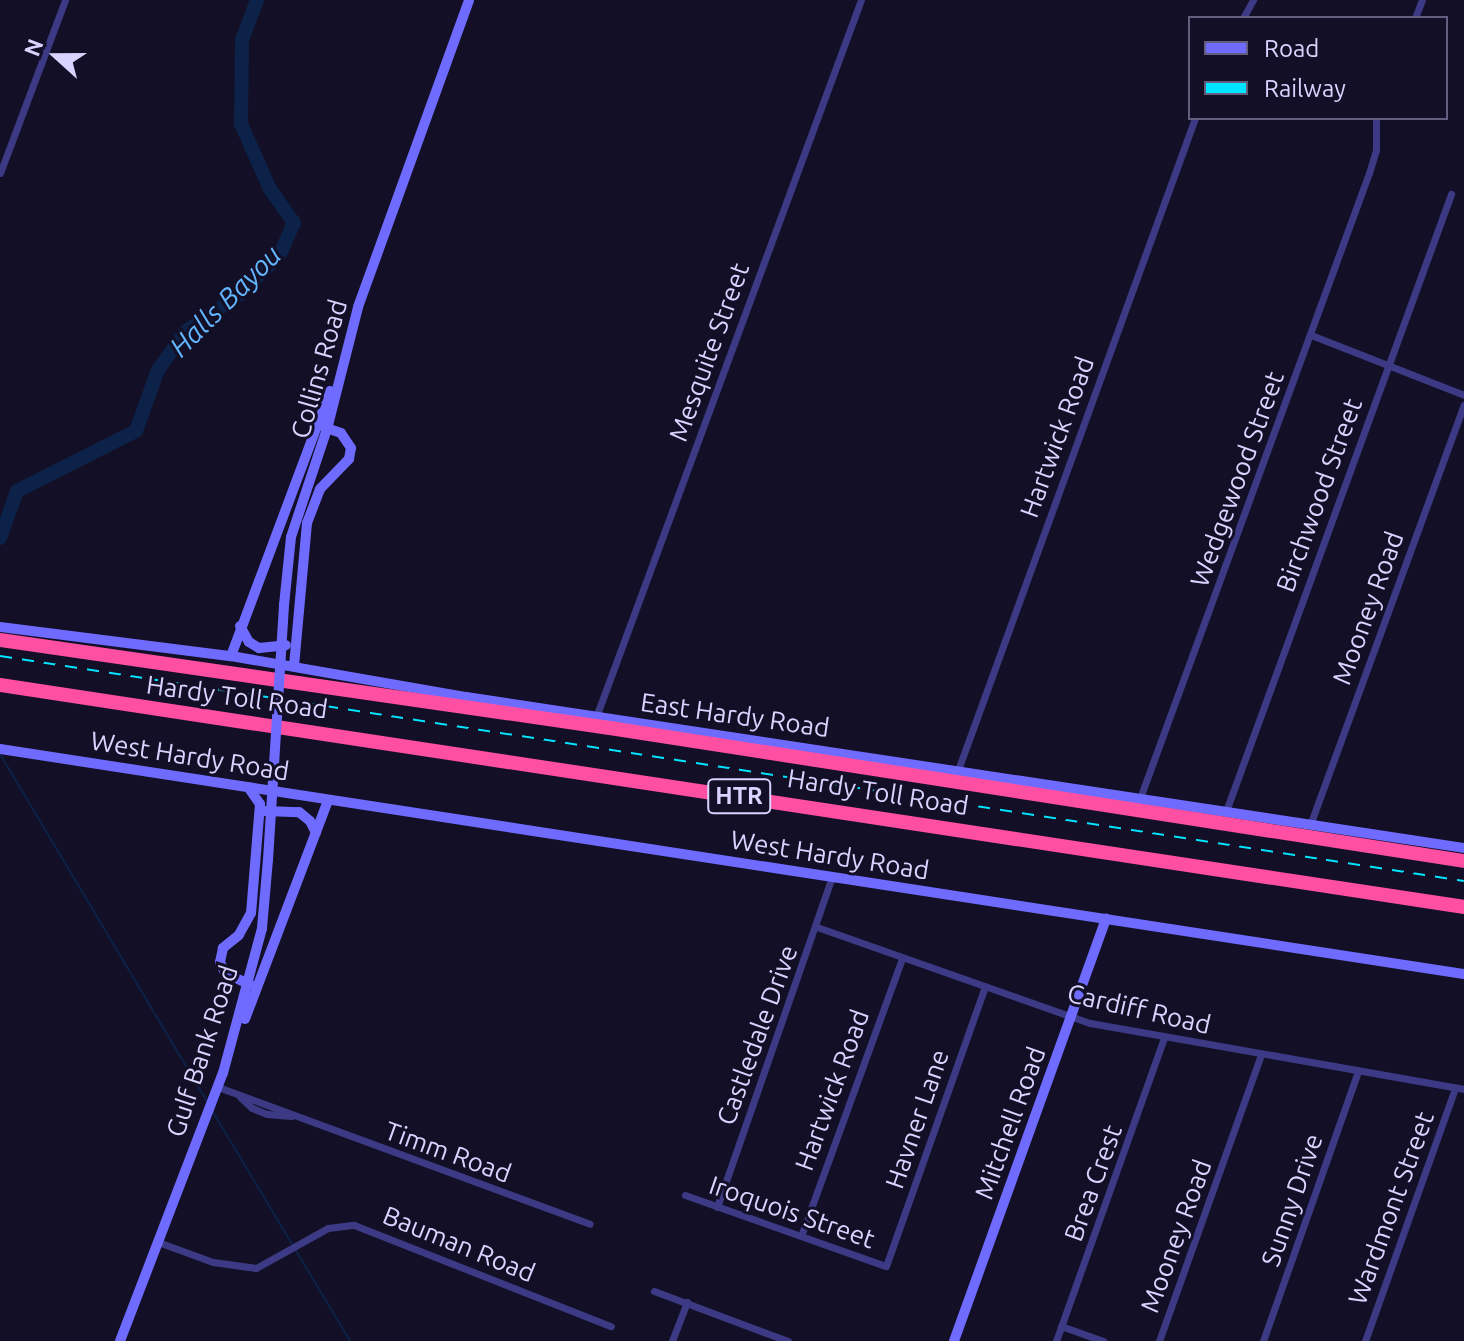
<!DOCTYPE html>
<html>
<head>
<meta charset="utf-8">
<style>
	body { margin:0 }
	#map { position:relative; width:1464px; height:1341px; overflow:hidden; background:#130f26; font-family:Ubuntu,sans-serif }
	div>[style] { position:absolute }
	.stream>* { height:2px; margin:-1px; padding:0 1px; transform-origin:1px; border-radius:1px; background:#0c2248 }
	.river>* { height:14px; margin:-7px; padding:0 7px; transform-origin:7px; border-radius:7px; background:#0c2248 }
	.street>* { height:7px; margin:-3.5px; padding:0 3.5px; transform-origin:3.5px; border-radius:3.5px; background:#3d3a85 }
	.secondary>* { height:10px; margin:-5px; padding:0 5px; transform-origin:5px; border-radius:5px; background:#6f6bff }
	.highway>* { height:14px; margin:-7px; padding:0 7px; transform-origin:7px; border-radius:7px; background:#ff4fa3 }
	.rail>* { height:2px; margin-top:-1px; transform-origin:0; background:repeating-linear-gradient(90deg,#00e5ff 0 12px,transparent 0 22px) }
	.secondary-bridge>* { height:10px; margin:-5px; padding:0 5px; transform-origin:5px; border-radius:5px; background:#6f6bff }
	span { translate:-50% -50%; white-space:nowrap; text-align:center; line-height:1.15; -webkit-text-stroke:6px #130f26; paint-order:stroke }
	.shield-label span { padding:2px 6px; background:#130f26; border:2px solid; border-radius:6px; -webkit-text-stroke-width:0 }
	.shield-label { font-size:24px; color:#d9d4ff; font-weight:700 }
	.street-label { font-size:26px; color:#d9d4ff }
	.water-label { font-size:28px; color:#62b6ff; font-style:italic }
	.legend { position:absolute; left:1188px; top:16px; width:260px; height:104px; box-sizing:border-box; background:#130f26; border:2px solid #625e7d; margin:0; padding:10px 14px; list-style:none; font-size:24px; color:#d9d4ff }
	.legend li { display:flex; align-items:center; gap:16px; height:40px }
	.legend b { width:40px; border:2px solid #625e7d }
	.north { position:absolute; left:16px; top:16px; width:80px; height:80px; -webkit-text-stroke:6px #130f26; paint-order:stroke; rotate:291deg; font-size:22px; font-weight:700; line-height:32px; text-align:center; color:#d9d4ff }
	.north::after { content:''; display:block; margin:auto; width:28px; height:36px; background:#d9d4ff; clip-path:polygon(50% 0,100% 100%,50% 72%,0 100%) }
</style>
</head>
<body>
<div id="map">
	<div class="stream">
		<div style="left:0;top:754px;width:406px;rotate:59.2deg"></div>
		<div style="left:213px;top:1112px;width:154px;rotate:59.1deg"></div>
		<div style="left:295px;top:1249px;width:107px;rotate:59.1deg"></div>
	</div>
	<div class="river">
		<div style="left:0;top:538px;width:50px;rotate:-70.1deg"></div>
		<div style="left:17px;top:491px;width:133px;rotate:-26.8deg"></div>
		<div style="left:136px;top:431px;width:65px;rotate:-70.2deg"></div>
		<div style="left:158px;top:370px;width:47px;rotate:-54.6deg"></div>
		<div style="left:185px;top:332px;width:67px;rotate:-34.6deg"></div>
		<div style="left:240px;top:294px;width:57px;rotate:-45deg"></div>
		<div style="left:280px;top:254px;width:34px;rotate:-66deg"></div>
		<div style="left:294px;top:223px;width:42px;rotate:-125.2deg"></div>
		<div style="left:270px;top:189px;width:71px;rotate:-114deg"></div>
		<div style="left:241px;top:124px;width:84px;rotate:-89.3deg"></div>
		<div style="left:242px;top:40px;width:43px;rotate:-69.4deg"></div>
	</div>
	<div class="street">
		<div style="left:1243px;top:18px;width:21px;rotate:-61deg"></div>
		<div style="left:1415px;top:18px;width:19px;rotate:-69deg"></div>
		<div style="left:0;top:173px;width:185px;rotate:-69.4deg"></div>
		<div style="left:1311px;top:335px;width:164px;rotate:21.4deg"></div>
		<div style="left:596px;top:717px;width:764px;rotate:-69.72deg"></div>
		<div style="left:958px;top:770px;width:694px;rotate:-70.02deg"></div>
		<div style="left:1140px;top:798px;width:666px;rotate:-69.88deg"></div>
		<div style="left:1369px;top:173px;width:24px;rotate:-73deg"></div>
		<div style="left:1376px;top:150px;width:32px;rotate:-90deg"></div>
		<div style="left:1226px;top:811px;width:657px;rotate:-69.96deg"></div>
		<div style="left:1310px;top:825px;width:447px;rotate:-69.9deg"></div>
		<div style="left:817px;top:927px;width:289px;rotate:19.4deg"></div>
		<div style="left:1090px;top:1023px;width:380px;rotate:10deg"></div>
		<div style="left:218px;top:1087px;width:396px;rotate:20.2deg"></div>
		<div style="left:240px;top:1097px;width:16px;rotate:43deg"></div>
		<div style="left:252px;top:1108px;width:16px;rotate:22deg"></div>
		<div style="left:267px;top:1114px;width:24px;rotate:5deg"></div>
		<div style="left:685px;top:1195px;width:213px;rotate:19.5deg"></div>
		<div style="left:886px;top:1266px;width:297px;rotate:-70.5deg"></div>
		<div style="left:717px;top:1207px;width:349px;rotate:-70.8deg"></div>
		<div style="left:801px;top:1236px;width:296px;rotate:-70deg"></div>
		<div style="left:158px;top:1242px;width:59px;rotate:20deg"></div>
		<div style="left:213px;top:1262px;width:43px;rotate:7.9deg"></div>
		<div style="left:256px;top:1268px;width:82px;rotate:-29.1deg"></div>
		<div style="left:328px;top:1228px;width:26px;rotate:-7deg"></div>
		<div style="left:354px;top:1225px;width:276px;rotate:21.5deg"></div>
		<div style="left:654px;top:1291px;width:143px;rotate:20.5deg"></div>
		<div style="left:1061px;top:1326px;width:45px;rotate:19.7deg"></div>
		<div style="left:672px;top:1341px;width:42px;rotate:-69deg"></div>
		<div style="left:1056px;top:1341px;width:322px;rotate:-70.4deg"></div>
		<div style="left:1159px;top:1341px;width:304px;rotate:-70.4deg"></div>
		<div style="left:1263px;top:1341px;width:286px;rotate:-70.6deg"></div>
		<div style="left:1365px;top:1341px;width:269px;rotate:-70.4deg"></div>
	</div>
	<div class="secondary">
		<div style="left:284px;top:605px;width:68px;rotate:-84.1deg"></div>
		<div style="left:291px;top:537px;width:114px;rotate:-71.6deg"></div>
		<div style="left:327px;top:429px;width:126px;rotate:-75.7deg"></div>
		<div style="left:358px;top:307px;width:326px;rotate:-70.1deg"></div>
		<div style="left:240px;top:626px;width:18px;rotate:61deg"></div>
		<div style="left:249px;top:642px;width:12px;rotate:31deg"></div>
		<div style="left:259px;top:648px;width:27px;rotate:-6deg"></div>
		<div style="left:0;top:627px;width:233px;rotate:7.2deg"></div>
		<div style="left:231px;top:656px;width:239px;rotate:9.9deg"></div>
		<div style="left:466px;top:697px;width:1009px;rotate:8.6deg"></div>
		<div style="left:231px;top:656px;width:283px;rotate:-69.5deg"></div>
		<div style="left:294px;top:666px;width:144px;rotate:-84.8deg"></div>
		<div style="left:307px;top:523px;width:36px;rotate:-69deg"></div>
		<div style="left:320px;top:489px;width:42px;rotate:-46deg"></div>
		<div style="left:349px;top:459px;width:11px;rotate:-80deg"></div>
		<div style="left:351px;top:448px;width:18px;rotate:-124deg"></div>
		<div style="left:341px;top:433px;width:18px;rotate:-161deg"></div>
		<div style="left:0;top:749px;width:1481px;rotate:8.74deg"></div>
		<div style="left:248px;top:787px;width:21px;rotate:55deg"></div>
		<div style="left:260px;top:804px;width:109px;rotate:94.7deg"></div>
		<div style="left:251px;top:913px;width:25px;rotate:119deg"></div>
		<div style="left:239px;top:935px;width:21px;rotate:141deg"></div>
		<div style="left:223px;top:948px;width:14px;rotate:102deg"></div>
		<div style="left:220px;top:962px;width:12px;rotate:66deg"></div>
		<div style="left:225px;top:973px;width:29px;rotate:25deg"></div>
		<div style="left:265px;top:811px;width:34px;rotate:2deg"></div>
		<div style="left:299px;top:812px;width:14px;rotate:39deg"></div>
		<div style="left:310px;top:821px;width:13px;rotate:63deg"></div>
		<div style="left:245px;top:1019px;width:234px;rotate:-69.2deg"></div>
		<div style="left:120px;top:1341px;width:287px;rotate:-69deg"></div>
		<div style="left:223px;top:1073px;width:150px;rotate:-74.9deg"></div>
		<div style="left:262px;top:928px;width:68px;rotate:-85deg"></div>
		<div style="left:954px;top:1341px;width:449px;rotate:-70.2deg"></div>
	</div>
	<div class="highway">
		<div style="left:0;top:640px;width:616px;rotate:8.21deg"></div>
		<div style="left:610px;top:728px;width:864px;rotate:8.85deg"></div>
		<div style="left:0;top:685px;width:1481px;rotate:8.62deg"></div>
	</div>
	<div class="rail">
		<div style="left:0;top:656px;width:1481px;rotate:8.74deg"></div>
	</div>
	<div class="secondary-bridge">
		<div style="left:268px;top:860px;width:256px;rotate:-86.4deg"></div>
	</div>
	<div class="shield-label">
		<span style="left:739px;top:796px">HTR</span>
	</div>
	<div class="street-label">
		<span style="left:709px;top:352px;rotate:-70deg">Mesquite Street</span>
		<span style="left:319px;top:369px;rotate:-74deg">Collins Road</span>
		<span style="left:1057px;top:437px;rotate:-70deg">Hartwick Road</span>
		<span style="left:1237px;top:479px;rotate:-70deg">Wedgewood Street</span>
		<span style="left:1319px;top:495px;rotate:-70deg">Birchwood Street</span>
		<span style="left:1368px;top:608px;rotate:-70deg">Mooney Road</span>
		<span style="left:237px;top:697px;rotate:8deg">Hardy Toll Road</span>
		<span style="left:735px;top:715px;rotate:8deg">East Hardy Road</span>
		<span style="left:190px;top:756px;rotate:9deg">West Hardy Road</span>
		<span style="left:878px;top:792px;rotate:9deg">Hardy Toll Road</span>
		<span style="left:830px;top:855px;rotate:9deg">West Hardy Road</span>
		<span style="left:1139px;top:1009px;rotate:13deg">Cardiff Road</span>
		<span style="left:757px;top:1035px;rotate:-70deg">Castledale Drive</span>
		<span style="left:202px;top:1051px;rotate:-72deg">Gulf Bank Road</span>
		<span style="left:832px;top:1090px;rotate:-70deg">Hartwick Road</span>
		<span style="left:917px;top:1119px;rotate:-71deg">Havner Lane</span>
		<span style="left:1010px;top:1123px;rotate:-70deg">Mitchell Road</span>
		<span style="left:448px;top:1152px;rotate:20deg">Timm Road</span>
		<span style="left:1093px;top:1183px;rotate:-70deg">Brea Crest</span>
		<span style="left:1292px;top:1200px;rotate:-71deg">Sunny Drive</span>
		<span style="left:1391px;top:1208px;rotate:-70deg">Wardmont Street</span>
		<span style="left:792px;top:1212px;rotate:19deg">Iroquois Street</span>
		<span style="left:1176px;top:1236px;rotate:-70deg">Mooney Road</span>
		<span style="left:459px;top:1244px;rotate:22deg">Bauman Road</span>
	</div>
	<div class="water-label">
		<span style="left:225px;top:301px;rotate:-45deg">Halls Bayou</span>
	</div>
	<ul class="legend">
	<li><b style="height:10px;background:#6f6bff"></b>Road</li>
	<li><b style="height:10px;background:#00e5ff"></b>Railway</li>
	</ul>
	<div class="north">N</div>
</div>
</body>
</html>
